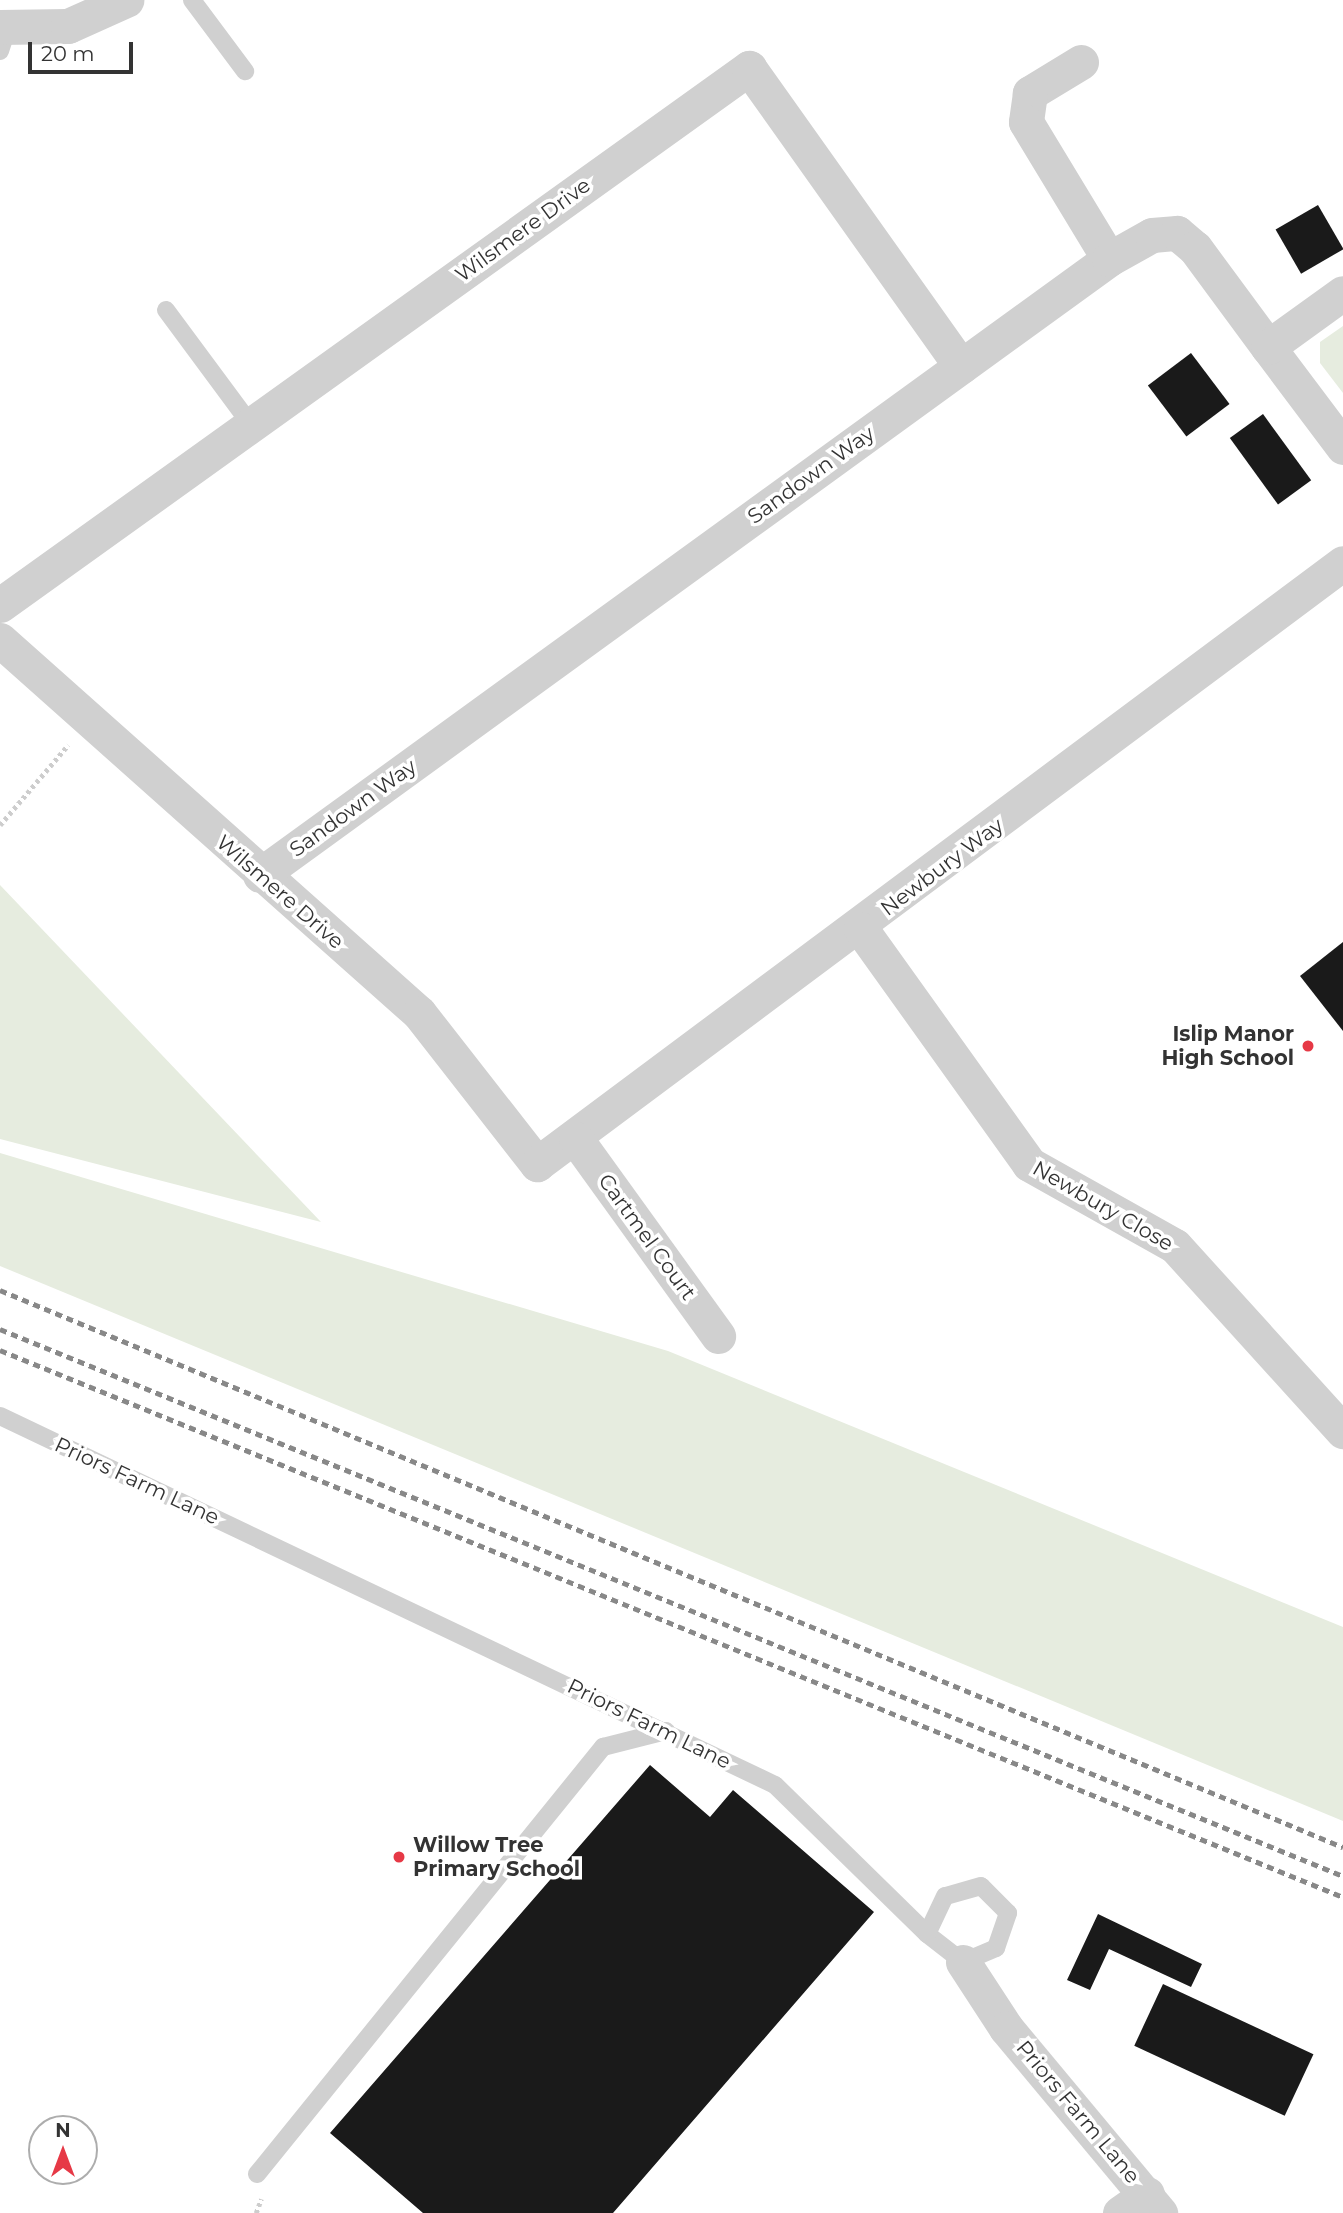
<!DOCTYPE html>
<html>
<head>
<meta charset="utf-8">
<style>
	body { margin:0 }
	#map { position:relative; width:1343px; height:2213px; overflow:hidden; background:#fff; font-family:Montserrat,sans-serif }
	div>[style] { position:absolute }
	.green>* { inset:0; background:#e6ecdf }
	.building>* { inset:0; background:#1a1a1a; transform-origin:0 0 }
	.path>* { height:4.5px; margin-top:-2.25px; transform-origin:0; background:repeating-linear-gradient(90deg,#cdcdcd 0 3.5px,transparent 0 7px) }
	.lane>* { height:18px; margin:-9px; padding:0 9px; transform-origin:9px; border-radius:9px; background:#d0d0d0 }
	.street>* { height:35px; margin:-17.5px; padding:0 17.5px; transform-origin:17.5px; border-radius:17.5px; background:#d0d0d0 }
	.rail>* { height:5px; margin-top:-2.5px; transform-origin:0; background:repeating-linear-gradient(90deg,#888 0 7px,transparent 0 12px) }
	.dots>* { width:19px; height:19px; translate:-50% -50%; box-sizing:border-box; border:4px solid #fff; border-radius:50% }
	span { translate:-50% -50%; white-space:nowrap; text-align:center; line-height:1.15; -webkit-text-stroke:7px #fff; paint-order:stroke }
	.street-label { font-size:21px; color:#333 }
	.poi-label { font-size:21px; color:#333; font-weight:700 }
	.right { translate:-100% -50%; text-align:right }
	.left { translate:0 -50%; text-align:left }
	.north { position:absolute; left:28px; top:2115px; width:70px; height:70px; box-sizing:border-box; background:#fff; border:2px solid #adadad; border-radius:50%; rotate:0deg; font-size:19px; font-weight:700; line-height:28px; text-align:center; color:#333 }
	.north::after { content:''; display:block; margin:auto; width:24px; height:32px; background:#e63946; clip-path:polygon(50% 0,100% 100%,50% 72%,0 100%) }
	.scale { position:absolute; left:28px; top:42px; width:105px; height:32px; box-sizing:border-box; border:4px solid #333; border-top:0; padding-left:9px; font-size:21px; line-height:24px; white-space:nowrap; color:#333; -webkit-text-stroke:5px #fff; paint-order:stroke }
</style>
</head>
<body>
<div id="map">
	<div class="green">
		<div style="clip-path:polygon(1343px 326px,1343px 393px,1320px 363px,1320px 342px)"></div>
		<div style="clip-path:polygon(0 885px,321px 1222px,0 1139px)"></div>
		<div style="clip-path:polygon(0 1153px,668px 1351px,1343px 1627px,1343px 1821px,0 1266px)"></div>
	</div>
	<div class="building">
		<div style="left:1318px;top:205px;width:51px;height:49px;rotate:60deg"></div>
		<div style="left:1191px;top:353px;width:64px;height:54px;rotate:53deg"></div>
		<div style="left:1263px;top:414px;width:82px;height:41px;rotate:54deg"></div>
		<div style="clip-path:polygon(1343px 942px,1343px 1031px,1300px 976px)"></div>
		<div style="clip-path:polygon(650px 1765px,710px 1817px,733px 1790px,874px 1912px,613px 2213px,423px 2213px,330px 2133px)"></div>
		<div style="clip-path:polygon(1098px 1914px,1202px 1964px,1191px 1987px,1109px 1949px,1090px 1990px,1067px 1980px)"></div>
		<div style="left:1163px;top:1984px;width:166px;height:68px;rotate:25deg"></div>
	</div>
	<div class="path">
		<div style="left:0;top:825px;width:105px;rotate:-49.6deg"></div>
		<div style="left:256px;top:2213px;width:15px;rotate:-70deg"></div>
	</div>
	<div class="lane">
		<div style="left:192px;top:0;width:89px;rotate:53.3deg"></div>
		<div style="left:0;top:51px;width:25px;rotate:-72deg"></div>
		<div style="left:166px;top:310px;width:143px;rotate:53.5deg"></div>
		<div style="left:0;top:1416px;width:858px;rotate:25.46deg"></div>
		<div style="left:775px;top:1785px;width:213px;rotate:44.4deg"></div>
		<div style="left:927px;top:1934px;width:46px;rotate:37.9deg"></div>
		<div style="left:963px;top:1962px;width:36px;rotate:-23deg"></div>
		<div style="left:996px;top:1948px;width:37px;rotate:-71deg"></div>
		<div style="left:1008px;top:1913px;width:38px;rotate:-135deg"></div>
		<div style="left:981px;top:1886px;width:37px;rotate:164deg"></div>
		<div style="left:945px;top:1896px;width:42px;rotate:115.3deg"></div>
		<div style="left:257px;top:2174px;width:550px;rotate:-50.98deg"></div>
		<div style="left:603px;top:1747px;width:65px;rotate:-14.3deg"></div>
	</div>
	<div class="street">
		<div style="left:0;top:27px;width:68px;rotate:-0.8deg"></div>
		<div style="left:68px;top:26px;width:64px;rotate:-24.1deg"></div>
		<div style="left:1081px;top:62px;width:60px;rotate:148.7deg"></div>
		<div style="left:1030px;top:93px;width:29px;rotate:98deg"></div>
		<div style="left:1026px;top:122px;width:160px;rotate:58.8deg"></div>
		<div style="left:1268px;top:347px;width:125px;rotate:53.1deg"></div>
		<div style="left:0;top:605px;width:922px;rotate:-35.64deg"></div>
		<div style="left:749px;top:68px;width:366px;rotate:54.6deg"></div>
		<div style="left:0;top:640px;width:561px;rotate:41.68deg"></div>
		<div style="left:419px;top:1013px;width:192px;rotate:52deg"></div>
		<div style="left:537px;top:1164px;width:1005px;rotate:-36.71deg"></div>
		<div style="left:260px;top:875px;width:1049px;rotate:-35.96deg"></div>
		<div style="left:1109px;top:259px;width:49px;rotate:-29.2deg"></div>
		<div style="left:1152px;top:235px;width:25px;rotate:-5deg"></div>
		<div style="left:1177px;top:233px;width:23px;rotate:40deg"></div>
		<div style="left:1195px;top:248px;width:123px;rotate:53.6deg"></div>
		<div style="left:1268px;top:347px;width:92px;rotate:-35.8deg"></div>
		<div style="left:861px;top:929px;width:289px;rotate:54.4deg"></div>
		<div style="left:1029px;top:1164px;width:167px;rotate:29.3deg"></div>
		<div style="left:1175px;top:1246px;width:250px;rotate:47.8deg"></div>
		<div style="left:576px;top:1139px;width:243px;rotate:54.2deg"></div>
		<div style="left:963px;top:1962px;width:79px;rotate:56.9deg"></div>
		<div style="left:1006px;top:2028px;width:241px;rotate:50.2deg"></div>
		<div style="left:1120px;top:2213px;width:33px;rotate:-35deg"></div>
	</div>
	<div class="rail">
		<div style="left:0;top:1290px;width:1454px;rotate:22.53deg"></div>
		<div style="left:0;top:1329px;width:1450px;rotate:22.16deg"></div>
		<div style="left:0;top:1350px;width:1450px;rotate:22.16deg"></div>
	</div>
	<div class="dots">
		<div style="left:1308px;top:1046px;background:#e63946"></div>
		<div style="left:399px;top:1857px;background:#e63946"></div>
	</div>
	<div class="street-label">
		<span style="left:523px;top:230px;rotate:-36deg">Wilsmere Drive</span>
		<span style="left:811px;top:475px;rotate:-36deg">Sandown Way</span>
		<span style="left:353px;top:808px;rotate:-36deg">Sandown Way</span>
		<span style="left:942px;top:867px;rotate:-37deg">Newbury Way</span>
		<span style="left:280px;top:892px;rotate:41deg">Wilsmere Drive</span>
		<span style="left:1103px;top:1206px;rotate:30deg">Newbury Close</span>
		<span style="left:647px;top:1237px;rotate:54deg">Cartmel Court</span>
		<span style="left:137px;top:1481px;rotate:25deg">Priors Farm Lane</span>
		<span style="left:649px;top:1724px;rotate:26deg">Priors Farm Lane</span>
		<span style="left:1078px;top:2112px;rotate:50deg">Priors Farm Lane</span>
	</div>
	<div class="poi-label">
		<span class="right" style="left:1294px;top:1046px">Islip Manor<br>High School</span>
		<span class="left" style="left:413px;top:1857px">Willow Tree<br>Primary School</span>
	</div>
	<div class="north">N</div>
	<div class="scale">20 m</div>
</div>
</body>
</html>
